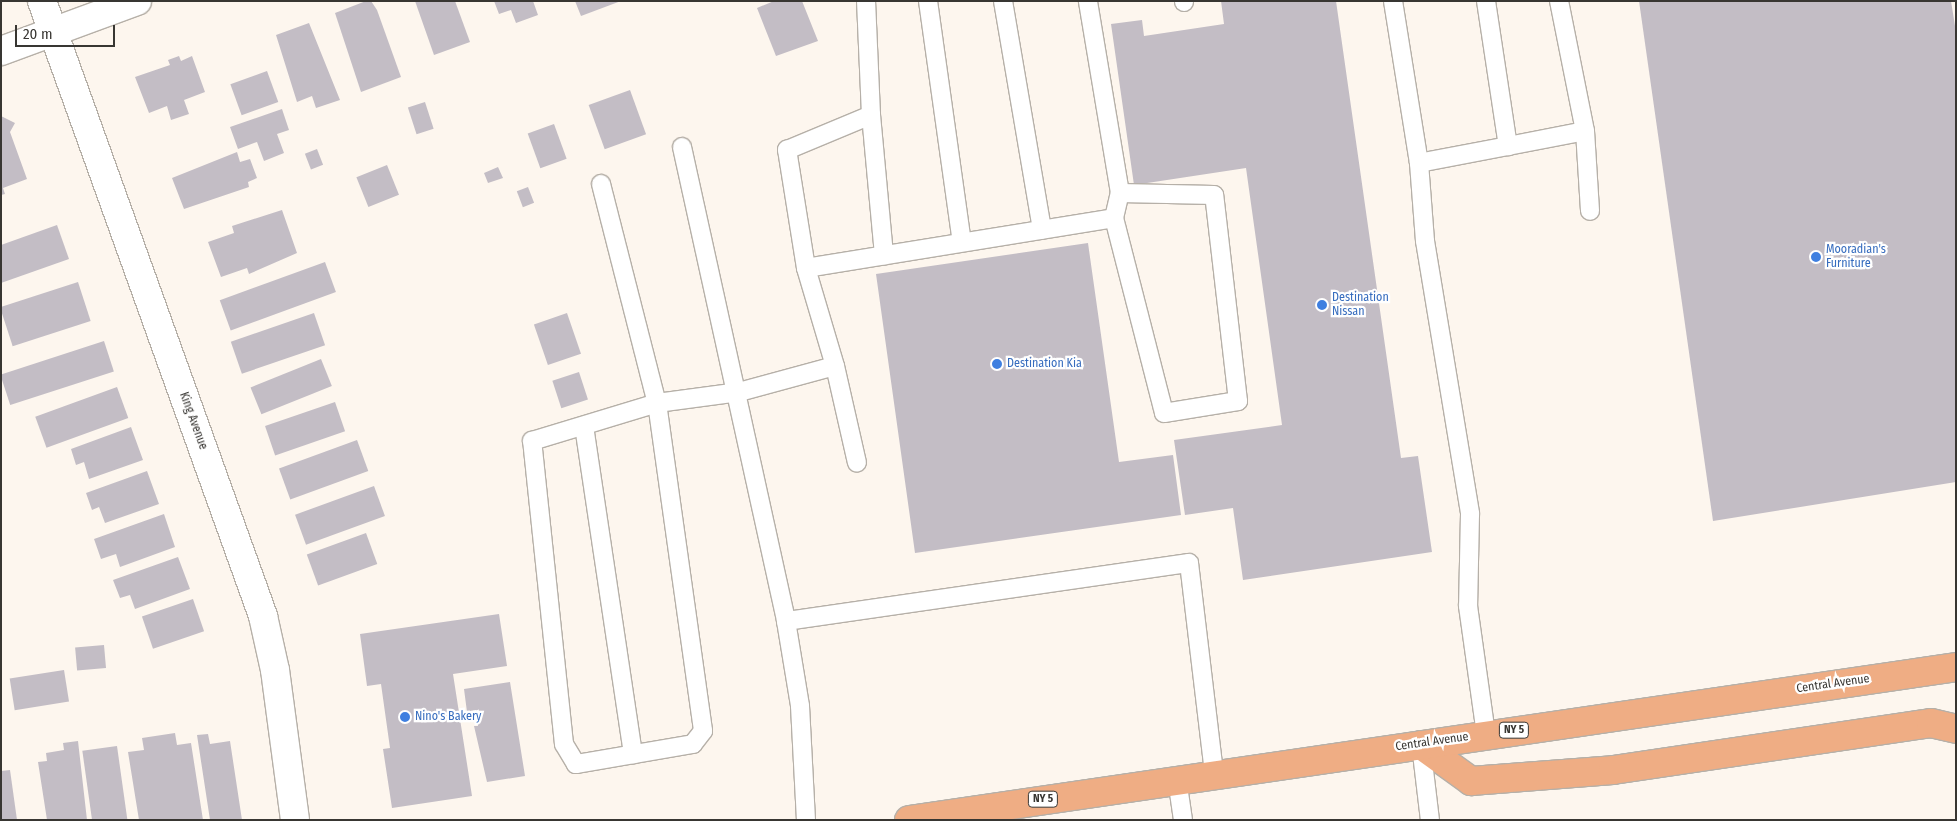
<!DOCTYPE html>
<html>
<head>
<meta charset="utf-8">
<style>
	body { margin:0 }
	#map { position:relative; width:1957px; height:821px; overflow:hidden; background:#fdf6ee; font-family:"Fira Sans Condensed",sans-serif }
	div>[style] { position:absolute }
	.building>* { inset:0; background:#c3bdc5; transform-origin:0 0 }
	.roads { filter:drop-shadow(1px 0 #b6b0a8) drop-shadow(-1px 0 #b6b0a8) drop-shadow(0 1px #b6b0a8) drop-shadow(0 -1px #b6b0a8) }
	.lane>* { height:18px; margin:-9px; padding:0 9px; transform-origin:9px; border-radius:9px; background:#fff }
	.street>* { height:28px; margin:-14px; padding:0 14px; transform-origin:14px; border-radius:14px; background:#fff }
	.primary>* { height:28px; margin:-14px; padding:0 14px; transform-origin:14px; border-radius:14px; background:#efad84 }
	.dots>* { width:14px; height:14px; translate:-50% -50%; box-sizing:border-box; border:2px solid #fff; border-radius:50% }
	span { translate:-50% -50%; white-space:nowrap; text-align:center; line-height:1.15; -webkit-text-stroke:4.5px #fff; paint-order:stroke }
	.shield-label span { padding:1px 4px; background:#fff; border:1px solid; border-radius:4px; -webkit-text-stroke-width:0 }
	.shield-label { font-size:11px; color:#383632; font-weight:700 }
	.shop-label { font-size:12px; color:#366cbe }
	.left { translate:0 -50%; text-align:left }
	.street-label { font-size:12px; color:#383632 }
	.frame { position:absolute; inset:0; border:2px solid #383632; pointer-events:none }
	.scale { position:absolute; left:15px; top:25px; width:100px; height:22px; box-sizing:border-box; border:2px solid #383632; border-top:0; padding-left:6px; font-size:15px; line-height:18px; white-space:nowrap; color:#383632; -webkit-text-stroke:4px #fff; paint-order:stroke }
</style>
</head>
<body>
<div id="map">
	<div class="building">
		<div style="clip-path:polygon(366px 1px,371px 1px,377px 10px,401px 77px,361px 92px,335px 13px)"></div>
		<div style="clip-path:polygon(415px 1px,455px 1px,470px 42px,434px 55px)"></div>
		<div style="clip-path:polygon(494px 1px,533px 1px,538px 15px,516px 23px,511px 10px,499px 14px)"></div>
		<div style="clip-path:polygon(575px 1px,621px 1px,581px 16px)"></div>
		<div style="clip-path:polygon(774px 1px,802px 1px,818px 41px,776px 56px,757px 8px)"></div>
		<div style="clip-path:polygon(1221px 1px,1336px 1px,1401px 458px,1418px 456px,1432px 552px,1243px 580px,1233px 508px,1185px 515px,1174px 440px,1282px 425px,1246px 168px,1134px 185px,1111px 24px,1142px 20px,1144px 36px,1224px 24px)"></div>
		<div style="clip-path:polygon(1639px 1px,1951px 1px,1956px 32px,1956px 482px,1713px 521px)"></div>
		<div style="clip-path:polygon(309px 23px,340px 100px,316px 108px,312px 96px,297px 102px,276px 35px)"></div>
		<div style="clip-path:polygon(179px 56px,181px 61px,192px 56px,205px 92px,184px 100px,189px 114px,171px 120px,167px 106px,149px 113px,135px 77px,170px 65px,168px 60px)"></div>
		<div style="left:267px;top:71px;width:33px;height:39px;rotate:70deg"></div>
		<div style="left:630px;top:90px;width:47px;height:44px;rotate:70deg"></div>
		<div style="left:425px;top:102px;width:28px;height:18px;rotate:72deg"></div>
		<div style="clip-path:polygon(282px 109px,289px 130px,277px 134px,284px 153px,264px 161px,257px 142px,238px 149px,230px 127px)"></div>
		<div style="clip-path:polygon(1px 116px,15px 123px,10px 132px,27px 179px,3px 188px,5px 194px,1px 195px)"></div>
		<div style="left:554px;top:124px;width:37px;height:28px;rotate:70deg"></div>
		<div style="left:317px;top:149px;width:17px;height:13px;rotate:69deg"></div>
		<div style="clip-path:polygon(237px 152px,240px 162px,250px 159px,257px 178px,248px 182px,249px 187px,184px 209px,172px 178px)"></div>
		<div style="left:387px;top:165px;width:32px;height:33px;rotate:68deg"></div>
		<div style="clip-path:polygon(498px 167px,503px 178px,488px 183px,484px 173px)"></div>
		<div style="left:528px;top:187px;width:17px;height:12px;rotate:69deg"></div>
		<div style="clip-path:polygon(282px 210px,297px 253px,249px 274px,247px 268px,221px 277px,208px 242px,234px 233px,232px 226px)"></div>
		<div style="clip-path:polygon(57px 225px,69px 259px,1px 283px,1px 245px)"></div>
		<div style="clip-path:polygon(1088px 243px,1119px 462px,1173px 455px,1181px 515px,915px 553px,876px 274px)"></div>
		<div style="left:325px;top:262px;width:32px;height:112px;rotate:70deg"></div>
		<div style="left:78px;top:282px;width:41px;height:82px;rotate:72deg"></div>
		<div style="left:314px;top:313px;width:34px;height:88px;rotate:71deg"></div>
		<div style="left:567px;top:313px;width:43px;height:35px;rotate:71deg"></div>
		<div style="left:104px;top:341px;width:32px;height:109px;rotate:72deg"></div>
		<div style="left:321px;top:359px;width:29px;height:76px;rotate:68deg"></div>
		<div style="left:579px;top:372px;width:29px;height:28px;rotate:72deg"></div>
		<div style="left:117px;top:387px;width:33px;height:87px;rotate:70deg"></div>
		<div style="left:335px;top:402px;width:31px;height:74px;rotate:71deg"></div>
		<div style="clip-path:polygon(131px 427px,143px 460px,89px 479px,84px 462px,76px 465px,71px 449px)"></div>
		<div style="left:357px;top:440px;width:33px;height:83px;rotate:70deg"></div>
		<div style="clip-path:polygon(147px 471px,159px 504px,105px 523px,99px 507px,92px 510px,86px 493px)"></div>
		<div style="left:374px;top:486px;width:32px;height:84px;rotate:70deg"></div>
		<div style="clip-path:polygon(164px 514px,175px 547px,120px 567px,116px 554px,101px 559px,94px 539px)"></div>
		<div style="left:366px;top:533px;width:33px;height:63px;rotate:70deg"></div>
		<div style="clip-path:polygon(178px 557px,190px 589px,135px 609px,130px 595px,120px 598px,113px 580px)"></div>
		<div style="left:193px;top:599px;width:34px;height:54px;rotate:71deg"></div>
		<div style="clip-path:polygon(499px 614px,507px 666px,453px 674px,472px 796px,392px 808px,383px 749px,390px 748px,381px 684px,367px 686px,360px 634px)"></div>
		<div style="left:104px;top:645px;width:23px;height:29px;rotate:85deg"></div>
		<div style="left:64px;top:670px;width:32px;height:55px;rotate:81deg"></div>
		<div style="clip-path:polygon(510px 682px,525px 776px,487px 782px,474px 726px,478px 726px,476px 710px,467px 712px,464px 689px)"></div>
		<div style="clip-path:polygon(175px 733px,177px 745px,191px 743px,203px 820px,139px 820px,128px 752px,144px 750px,142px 738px)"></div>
		<div style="clip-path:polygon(208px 734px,210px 744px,230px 741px,242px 820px,210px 820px,197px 735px)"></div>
		<div style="clip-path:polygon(78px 741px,87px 820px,47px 820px,38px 762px,47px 761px,46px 753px,64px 750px,63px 743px)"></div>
		<div style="left:117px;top:746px;width:75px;height:35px;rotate:82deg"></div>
		<div style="clip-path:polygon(10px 770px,17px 820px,1px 820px,1px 771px)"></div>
	</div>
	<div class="roads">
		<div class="lane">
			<div style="left:928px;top:1px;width:243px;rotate:82deg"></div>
			<div style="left:1003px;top:1px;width:232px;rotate:80.3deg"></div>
			<div style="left:1184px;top:1px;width:1px;rotate:90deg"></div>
			<div style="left:1393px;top:1px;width:164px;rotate:80.9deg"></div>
			<div style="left:1419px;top:163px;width:78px;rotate:85.6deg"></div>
			<div style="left:1425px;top:241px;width:277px;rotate:80.6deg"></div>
			<div style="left:1470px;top:514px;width:92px;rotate:91.2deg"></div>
			<div style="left:1468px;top:606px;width:129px;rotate:82deg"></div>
			<div style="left:1486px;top:1px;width:147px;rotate:81.4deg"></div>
			<div style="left:1508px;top:146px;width:78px;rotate:-11deg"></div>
			<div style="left:1585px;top:131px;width:133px;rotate:-101.3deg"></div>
			<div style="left:871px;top:115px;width:141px;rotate:84.7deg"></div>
			<div style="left:1585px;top:131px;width:80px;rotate:86.4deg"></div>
			<div style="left:682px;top:147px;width:485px;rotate:77.6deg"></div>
			<div style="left:786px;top:621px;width:86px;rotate:80.6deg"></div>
			<div style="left:800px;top:706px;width:114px;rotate:87deg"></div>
			<div style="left:1419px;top:163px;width:91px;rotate:-10.8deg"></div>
			<div style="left:601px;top:184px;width:226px;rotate:75.7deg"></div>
			<div style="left:657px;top:403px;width:83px;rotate:-7.6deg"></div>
			<div style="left:739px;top:392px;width:99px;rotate:-15.2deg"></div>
			<div style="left:835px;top:366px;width:102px;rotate:-106.5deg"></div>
			<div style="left:806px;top:268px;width:120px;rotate:-99.1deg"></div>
			<div style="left:787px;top:150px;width:91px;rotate:-22.6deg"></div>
			<div style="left:871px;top:115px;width:114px;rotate:-92.5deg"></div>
			<div style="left:1114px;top:218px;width:201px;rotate:75.6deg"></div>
			<div style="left:1164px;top:413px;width:75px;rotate:-9.2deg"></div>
			<div style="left:1238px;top:401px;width:207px;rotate:-96.6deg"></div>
			<div style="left:1214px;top:195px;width:94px;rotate:-178.8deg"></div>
			<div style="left:806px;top:268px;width:312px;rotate:-9.2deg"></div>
			<div style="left:1114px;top:218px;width:26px;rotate:-77deg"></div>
			<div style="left:1120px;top:193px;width:195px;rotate:-99.5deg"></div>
			<div style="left:835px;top:366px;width:99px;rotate:77.2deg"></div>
			<div style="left:657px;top:403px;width:331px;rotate:82deg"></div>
			<div style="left:703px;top:731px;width:16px;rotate:128deg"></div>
			<div style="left:693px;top:744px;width:119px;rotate:170.3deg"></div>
			<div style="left:576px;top:764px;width:23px;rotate:-121deg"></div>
			<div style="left:564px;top:744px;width:305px;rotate:-96deg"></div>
			<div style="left:532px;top:441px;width:131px;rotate:-16.9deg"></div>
			<div style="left:584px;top:426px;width:332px;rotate:81.5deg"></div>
			<div style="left:786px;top:621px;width:407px;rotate:-8.2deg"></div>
			<div style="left:1189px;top:563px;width:211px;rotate:83.2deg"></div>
			<div style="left:1421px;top:745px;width:76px;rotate:83.2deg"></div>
			<div style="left:1177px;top:779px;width:41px;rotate:81.7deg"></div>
		</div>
		<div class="street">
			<div style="left:42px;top:1px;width:654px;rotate:70.23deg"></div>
			<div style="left:263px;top:616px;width:55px;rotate:77.5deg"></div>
			<div style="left:275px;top:670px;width:151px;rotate:82.4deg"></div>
			<div style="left:1px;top:51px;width:145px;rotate:-20.2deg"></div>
		</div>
		<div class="primary">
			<div style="left:1421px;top:745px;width:62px;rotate:35.8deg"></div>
			<div style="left:1471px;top:781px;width:142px;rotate:-4.4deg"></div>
			<div style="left:1613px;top:770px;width:321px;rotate:-8.4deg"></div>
			<div style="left:1931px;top:723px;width:26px;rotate:13deg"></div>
			<div style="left:909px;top:820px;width:1058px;rotate:-8.31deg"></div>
		</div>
	</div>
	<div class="dots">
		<div style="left:1816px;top:257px;background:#3f7fe0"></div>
		<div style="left:1322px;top:305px;background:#3f7fe0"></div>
		<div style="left:997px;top:364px;background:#3f7fe0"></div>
		<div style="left:405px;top:717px;background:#3f7fe0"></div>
	</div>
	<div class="shield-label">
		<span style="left:1514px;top:730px">NY 5</span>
		<span style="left:1043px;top:799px">NY 5</span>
	</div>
	<div class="shop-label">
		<span class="left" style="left:1826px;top:257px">Mooradian's<br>Furniture</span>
		<span class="left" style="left:1332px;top:305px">Destination<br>Nissan</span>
		<span class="left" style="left:1007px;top:364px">Destination Kia</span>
		<span class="left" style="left:415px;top:717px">Nino's Bakery</span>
	</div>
	<div class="street-label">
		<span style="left:193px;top:421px;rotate:70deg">King Avenue</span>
		<span style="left:1833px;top:684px;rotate:-8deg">Central Avenue</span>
		<span style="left:1432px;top:742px;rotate:-8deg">Central Avenue</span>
	</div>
	<div class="frame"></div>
	<div class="scale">20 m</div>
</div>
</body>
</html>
